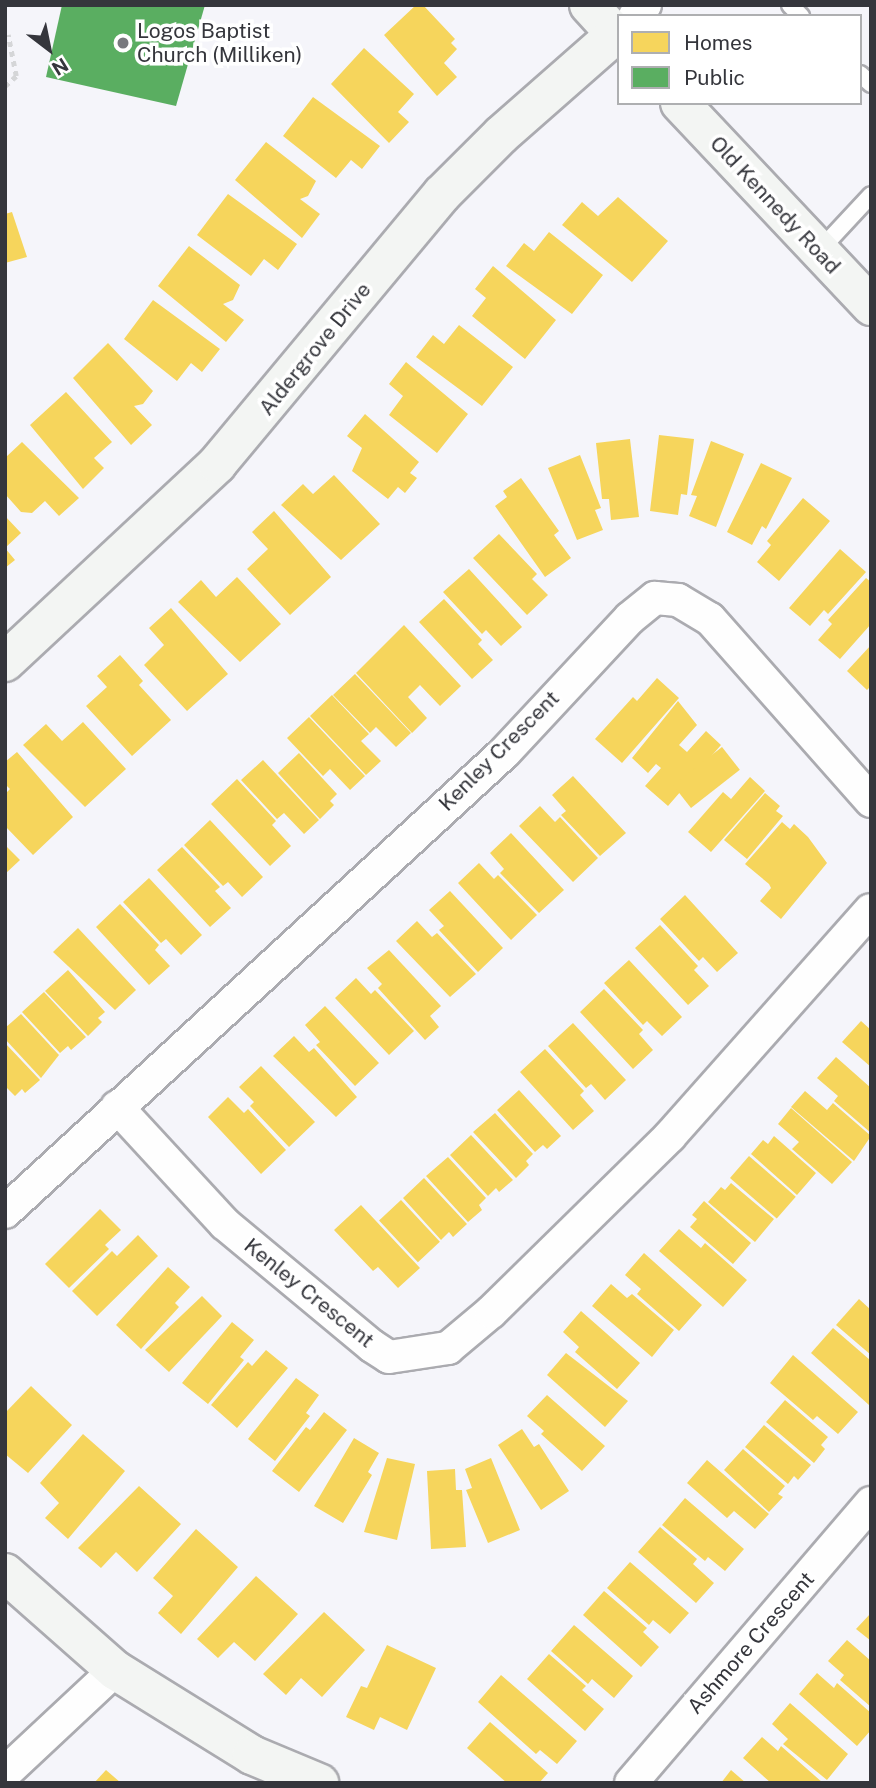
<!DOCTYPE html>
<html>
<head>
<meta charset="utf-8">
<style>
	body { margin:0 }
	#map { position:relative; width:876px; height:1788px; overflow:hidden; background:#f5f5fa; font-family:"Public Sans",sans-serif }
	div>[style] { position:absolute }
	.homes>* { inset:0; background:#f6d55c; transform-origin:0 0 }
	.public>* { inset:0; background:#5aae61 }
	.path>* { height:4.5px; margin-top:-2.25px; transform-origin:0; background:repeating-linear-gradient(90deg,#d5d6d8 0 5px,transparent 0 10px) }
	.roads { filter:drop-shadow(2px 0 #ababb0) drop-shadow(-2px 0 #ababb0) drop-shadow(0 2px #ababb0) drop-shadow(0 -2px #ababb0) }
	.lane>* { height:16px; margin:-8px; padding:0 8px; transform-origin:8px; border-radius:8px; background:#fefefe }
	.street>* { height:32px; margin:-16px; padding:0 16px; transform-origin:16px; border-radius:16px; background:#fefefe }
	.secondary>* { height:38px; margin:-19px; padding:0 19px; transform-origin:19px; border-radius:19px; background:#f3f5f3 }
	.dots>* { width:19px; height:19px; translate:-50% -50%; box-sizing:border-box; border:4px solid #fff; border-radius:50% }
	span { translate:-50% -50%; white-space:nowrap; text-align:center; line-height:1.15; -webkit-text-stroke:7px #fff; paint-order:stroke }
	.poi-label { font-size:21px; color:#35363c }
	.left { translate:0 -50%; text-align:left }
	.street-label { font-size:21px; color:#35363c }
	.frame { position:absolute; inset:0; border:7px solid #35363c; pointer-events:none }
	.legend { position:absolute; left:617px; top:14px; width:245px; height:91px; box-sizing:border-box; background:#fff; border:2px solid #aeafb1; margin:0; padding:9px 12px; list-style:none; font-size:21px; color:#35363c }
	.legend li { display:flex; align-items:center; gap:14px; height:35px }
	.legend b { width:35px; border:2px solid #aeafb1 }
	.north { position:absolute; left:14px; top:14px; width:70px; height:70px; -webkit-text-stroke:5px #fff; paint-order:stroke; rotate:148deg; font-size:19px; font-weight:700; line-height:28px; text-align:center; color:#35363c }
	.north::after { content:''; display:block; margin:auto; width:24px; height:32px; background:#35363c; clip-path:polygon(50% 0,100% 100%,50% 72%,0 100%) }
</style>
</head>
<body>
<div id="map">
	<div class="homes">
		<div style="clip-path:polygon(416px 5px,423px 5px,455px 39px,451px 43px,457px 49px,444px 63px,457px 77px,437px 96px,384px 35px)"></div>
		<div style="clip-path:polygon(364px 48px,414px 94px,398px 112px,409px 122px,389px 143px,331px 84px)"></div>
		<div style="clip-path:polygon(313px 97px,380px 146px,362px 169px,351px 160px,336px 178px,283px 136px)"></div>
		<div style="clip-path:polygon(266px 142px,316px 181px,308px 196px,300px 199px,320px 214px,302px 238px,235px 180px)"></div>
		<div style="clip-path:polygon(228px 194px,297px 244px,278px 270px,264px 259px,251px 276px,197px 235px)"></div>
		<div style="clip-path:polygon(618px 197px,668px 241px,632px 282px,562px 225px,582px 202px,598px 216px)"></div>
		<div style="clip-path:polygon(12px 212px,27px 257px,5px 263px,5px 214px)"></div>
		<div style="clip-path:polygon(549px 232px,603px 275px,572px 314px,506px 266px,524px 243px,534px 251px)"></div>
		<div style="clip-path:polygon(189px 246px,240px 285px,233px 300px,223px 304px,244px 320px,226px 342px,158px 286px)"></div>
		<div style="clip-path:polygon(493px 266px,556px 320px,525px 359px,472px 316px,486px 298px,475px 289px)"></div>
		<div style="clip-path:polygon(153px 300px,220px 349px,202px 372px,191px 363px,177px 381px,124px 339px)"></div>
		<div style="clip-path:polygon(459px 325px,513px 367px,482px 406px,416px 357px,433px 335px,444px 344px)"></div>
		<div style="clip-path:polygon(108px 343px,153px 391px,143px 404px,134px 406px,152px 425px,131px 445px,73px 378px)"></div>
		<div style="clip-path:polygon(406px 362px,468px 414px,437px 453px,389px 415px,403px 396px,389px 384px)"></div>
		<div style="clip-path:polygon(66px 392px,112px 442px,94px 458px,104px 468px,83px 489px,30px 425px)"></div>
		<div style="clip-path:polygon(365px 414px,419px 462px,410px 473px,417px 478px,405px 493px,398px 487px,388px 499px,352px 471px,362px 448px,347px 436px)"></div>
		<div style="clip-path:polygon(659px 435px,694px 439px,687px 495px,681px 494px,678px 515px,650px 511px)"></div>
		<div style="clip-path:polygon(630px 439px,639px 517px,611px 520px,609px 499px,602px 499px,596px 443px)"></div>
		<div style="clip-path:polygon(711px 441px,744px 454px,716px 527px,689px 516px,697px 496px,691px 495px)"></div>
		<div style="clip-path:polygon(22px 442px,79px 498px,59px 516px,45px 501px,32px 513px,21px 512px,5px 494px,5px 458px)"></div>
		<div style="clip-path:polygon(580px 455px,601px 508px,595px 510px,603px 530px,577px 540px,548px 468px)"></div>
		<div style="clip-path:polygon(761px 463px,792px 478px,766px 529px,762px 526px,752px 545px,727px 532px)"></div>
		<div style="clip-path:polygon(334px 475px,380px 524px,341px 560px,281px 505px,303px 484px,313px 494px)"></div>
		<div style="clip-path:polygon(521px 478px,559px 531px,554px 535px,571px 558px,545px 577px,495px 506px,507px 497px,503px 491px)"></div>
		<div style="clip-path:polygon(803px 498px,830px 521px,779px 581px,757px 562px,771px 545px,767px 541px)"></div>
		<div style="clip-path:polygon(274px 511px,331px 577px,290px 615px,247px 569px,268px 549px,252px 532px)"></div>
		<div style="clip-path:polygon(5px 516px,21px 533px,5px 548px,15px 560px,5px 568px)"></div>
		<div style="clip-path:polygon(499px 534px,537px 574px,532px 579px,548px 595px,527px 615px,473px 558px)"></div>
		<div style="clip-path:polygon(840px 549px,866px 572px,828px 614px,824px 610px,810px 626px,789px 608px)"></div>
		<div style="clip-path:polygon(469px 569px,522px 627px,501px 646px,486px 630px,482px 634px,443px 592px)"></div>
		<div style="clip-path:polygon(237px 577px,281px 624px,240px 662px,178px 602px,201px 580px,216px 597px)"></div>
		<div style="clip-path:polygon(866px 578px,871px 582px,871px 624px,840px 659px,818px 640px,832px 624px,828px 620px)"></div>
		<div style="clip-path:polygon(444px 599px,482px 640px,478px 644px,493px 660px,472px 679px,419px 622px)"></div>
		<div style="clip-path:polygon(171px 608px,228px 674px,187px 711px,144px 665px,164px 645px,149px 628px)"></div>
		<div style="clip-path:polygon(404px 625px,461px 686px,440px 706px,420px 685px,408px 697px,427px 718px,412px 733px,356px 673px)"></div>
		<div style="clip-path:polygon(871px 645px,871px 686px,867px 690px,847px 671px)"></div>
		<div style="clip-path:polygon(120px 655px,143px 681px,139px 685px,171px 720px,132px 756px,86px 706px,107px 687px,97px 676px)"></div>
		<div style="clip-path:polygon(355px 674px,411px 733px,396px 747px,376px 727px,370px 733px,333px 695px)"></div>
		<div style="clip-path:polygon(657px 678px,679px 698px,622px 763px,595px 739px,633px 697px,637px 701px)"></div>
		<div style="clip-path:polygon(332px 695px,369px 734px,361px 741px,381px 761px,366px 775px,310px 716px)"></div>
		<div style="clip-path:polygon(678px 701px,697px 725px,679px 745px,687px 752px,706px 731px,721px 745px,668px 806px,645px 786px,661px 768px,656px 764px,648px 773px,632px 758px)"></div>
		<div style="clip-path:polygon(309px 717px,365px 776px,350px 790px,330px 769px,323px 776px,287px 738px)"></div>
		<div style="clip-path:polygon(83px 722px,126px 769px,85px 807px,23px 745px,46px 724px,62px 741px)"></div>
		<div style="left:722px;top:747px;width:29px;height:62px;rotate:52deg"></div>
		<div style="clip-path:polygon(17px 752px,73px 817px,33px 855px,5px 826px,5px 794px,10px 789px,5px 784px,5px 762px)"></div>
		<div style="clip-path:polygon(299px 753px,337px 794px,330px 801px,334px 805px,320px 819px,278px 773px)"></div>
		<div style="clip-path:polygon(263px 760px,319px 820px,304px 834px,284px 813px,277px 819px,241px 780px)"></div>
		<div style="clip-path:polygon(573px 776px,626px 833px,600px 856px,561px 815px,566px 811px,552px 795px)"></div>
		<div style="clip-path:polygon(750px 777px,765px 791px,711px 852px,688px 832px,723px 792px,731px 799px)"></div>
		<div style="clip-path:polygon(237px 779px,276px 821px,272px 825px,291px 846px,270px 866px,211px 804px)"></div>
		<div style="clip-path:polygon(765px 793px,780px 806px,776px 811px,783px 816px,747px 859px,724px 840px)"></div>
		<div style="clip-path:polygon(540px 806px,555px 822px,560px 817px,598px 858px,573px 882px,519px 826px)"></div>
		<div style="clip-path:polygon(210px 820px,263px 877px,242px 897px,228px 882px,223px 886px,184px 845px)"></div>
		<div style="clip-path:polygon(782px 822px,790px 829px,794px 824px,808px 837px,827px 863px,781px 919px,760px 901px,771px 888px,769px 884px,745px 864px)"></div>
		<div style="clip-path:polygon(511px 833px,564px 890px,539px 913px,500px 873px,504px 869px,490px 853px)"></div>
		<div style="clip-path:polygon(5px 845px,20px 860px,5px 874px)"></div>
		<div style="clip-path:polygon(182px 847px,220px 887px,215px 891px,231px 908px,210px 927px,157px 870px)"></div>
		<div style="clip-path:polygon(479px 863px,494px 879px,498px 875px,537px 915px,511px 940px,458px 883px)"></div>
		<div style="clip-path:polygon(149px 878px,202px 935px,181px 955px,166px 939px,161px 943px,123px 902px)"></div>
		<div style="clip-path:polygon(450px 891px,503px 948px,478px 972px,439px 930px,444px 926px,429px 910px)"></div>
		<div style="clip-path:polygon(685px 895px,738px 953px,717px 972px,703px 957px,699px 961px,660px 919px)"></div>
		<div style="clip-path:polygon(120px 904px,159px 945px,155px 950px,170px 966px,149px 985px,96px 927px)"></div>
		<div style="clip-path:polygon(417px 921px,432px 937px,437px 933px,476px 974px,450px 997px,396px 941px)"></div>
		<div style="clip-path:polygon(660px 925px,698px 966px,694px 970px,709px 986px,688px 1005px,635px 948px)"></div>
		<div style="clip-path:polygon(78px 928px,136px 990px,115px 1010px,53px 952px)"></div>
		<div style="clip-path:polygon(389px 950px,441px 1006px,430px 1016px,439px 1027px,425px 1040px,378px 988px,382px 984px,367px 968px)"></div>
		<div style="clip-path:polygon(629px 960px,682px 1017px,662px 1036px,647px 1021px,643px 1025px,604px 983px)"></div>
		<div style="clip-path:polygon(68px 970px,105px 1012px,98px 1018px,102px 1022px,88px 1036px,45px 991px)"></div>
		<div style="clip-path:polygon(356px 978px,371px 994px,375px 990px,414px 1031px,389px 1055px,335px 998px)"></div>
		<div style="clip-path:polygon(604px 989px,643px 1030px,639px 1034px,653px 1050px,633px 1069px,580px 1012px)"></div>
		<div style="clip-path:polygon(44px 992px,86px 1037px,71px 1050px,68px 1046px,60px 1053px,22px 1012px)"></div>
		<div style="clip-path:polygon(325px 1006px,379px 1063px,355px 1086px,316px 1045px,320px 1042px,305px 1025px)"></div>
		<div style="clip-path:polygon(21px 1014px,59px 1055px,41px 1078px,5px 1039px,5px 1028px)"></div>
		<div style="clip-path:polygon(861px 1021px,871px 1030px,871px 1067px,842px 1042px)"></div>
		<div style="clip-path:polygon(573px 1023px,626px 1080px,605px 1100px,591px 1084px,586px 1088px,548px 1046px)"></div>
		<div style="clip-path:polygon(294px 1036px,309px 1052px,314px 1048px,357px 1097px,336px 1117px,273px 1056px)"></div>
		<div style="clip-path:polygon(5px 1043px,40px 1080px,25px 1093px,22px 1089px,15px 1096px,5px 1086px)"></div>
		<div style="clip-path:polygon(545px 1049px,584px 1091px,580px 1095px,594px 1111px,573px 1130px,520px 1072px)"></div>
		<div style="clip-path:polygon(836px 1057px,871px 1088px,871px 1133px,834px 1101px,838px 1096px,817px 1078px)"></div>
		<div style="clip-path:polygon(261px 1066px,315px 1122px,289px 1147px,250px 1106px,254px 1102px,239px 1087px)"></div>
		<div style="clip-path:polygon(519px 1090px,561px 1136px,547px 1149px,543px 1145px,535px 1152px,497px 1110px)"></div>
		<div style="clip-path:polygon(805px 1091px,827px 1110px,833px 1103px,871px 1136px,854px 1161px,791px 1107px)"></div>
		<div style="clip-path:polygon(228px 1097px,244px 1113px,248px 1109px,286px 1150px,261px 1174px,208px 1117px)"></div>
		<div style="clip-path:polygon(791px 1108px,852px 1162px,832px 1184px,792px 1149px,799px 1142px,778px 1124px)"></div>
		<div style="clip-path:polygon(495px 1113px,533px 1154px,526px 1161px,529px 1165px,516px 1178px,473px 1132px)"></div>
		<div style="clip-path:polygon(471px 1135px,513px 1180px,499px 1192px,496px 1188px,488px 1196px,450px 1155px)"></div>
		<div style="clip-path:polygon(774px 1136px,816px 1173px,797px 1195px,751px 1154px,763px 1140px,768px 1144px)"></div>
		<div style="left:749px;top:1156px;width:62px;height:29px;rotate:41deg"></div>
		<div style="clip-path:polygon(448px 1157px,486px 1198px,479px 1205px,482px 1210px,468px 1222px,426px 1176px)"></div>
		<div style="clip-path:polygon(424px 1178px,467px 1224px,453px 1237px,449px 1232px,441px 1240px,403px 1198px)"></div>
		<div style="clip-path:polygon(731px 1183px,774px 1219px,755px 1242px,708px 1202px,721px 1187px,725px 1190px)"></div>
		<div style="left:401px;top:1200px;width:57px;height:30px;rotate:47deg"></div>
		<div style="clip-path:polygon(704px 1201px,751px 1243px,733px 1264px,690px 1227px,697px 1219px,692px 1215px)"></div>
		<div style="clip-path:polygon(361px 1205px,420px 1268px,398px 1288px,378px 1267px,373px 1271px,334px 1230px)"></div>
		<div style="clip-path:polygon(100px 1209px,121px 1230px,105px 1245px,109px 1249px,69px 1288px,45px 1264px)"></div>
		<div style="clip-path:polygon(679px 1229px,701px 1248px,705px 1243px,747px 1280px,723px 1307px,659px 1251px)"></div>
		<div style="clip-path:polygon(138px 1235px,158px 1256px,97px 1316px,72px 1291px,112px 1251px,117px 1256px)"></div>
		<div style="clip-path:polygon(644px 1253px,702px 1305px,679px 1331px,637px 1294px,641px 1289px,625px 1275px)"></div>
		<div style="clip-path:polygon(168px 1267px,190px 1287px,175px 1303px,179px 1307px,141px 1349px,116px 1325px)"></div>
		<div style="clip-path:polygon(611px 1284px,627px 1298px,632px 1294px,674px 1330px,652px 1357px,592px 1306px)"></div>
		<div style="clip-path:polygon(202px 1296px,222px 1316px,169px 1372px,145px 1350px)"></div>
		<div style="clip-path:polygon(859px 1299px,871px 1310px,871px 1355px,836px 1325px)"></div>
		<div style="clip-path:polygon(581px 1311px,640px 1363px,617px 1389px,575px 1352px,579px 1347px,563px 1332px)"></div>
		<div style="clip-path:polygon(232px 1322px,254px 1340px,240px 1357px,244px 1360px,208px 1404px,182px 1383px)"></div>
		<div style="clip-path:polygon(833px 1328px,870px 1360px,869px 1405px,811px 1353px)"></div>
		<div style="clip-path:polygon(266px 1350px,288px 1368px,237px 1428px,211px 1405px,248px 1362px,252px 1366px)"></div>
		<div style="clip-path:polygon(566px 1353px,628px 1401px,605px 1427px,547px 1375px)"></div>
		<div style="clip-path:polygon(793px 1355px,858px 1412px,838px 1434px,817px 1416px,813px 1420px,770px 1383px)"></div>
		<div style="clip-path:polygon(296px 1378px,319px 1395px,306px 1413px,310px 1416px,275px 1461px,248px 1439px)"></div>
		<div style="clip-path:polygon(31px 1386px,72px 1425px,28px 1473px,5px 1454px,5px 1413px)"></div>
		<div style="clip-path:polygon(547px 1395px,605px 1446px,582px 1471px,541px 1434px,544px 1431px,527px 1416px)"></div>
		<div style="clip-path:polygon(785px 1400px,828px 1437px,821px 1445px,825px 1449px,814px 1463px,766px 1422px)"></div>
		<div style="clip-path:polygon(324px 1412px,347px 1430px,299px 1492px,272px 1471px,306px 1427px,310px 1430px)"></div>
		<div style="clip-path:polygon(764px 1425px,811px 1465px,798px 1480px,794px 1476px,788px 1484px,745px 1447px)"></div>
		<div style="clip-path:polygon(522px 1429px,534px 1447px,539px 1444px,569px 1491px,541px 1510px,498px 1445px)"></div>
		<div style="clip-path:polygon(83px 1434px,125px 1471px,68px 1539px,45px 1518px,59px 1503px,40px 1483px)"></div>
		<div style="clip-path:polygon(354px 1438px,379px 1453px,368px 1472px,372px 1475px,343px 1523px,314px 1506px)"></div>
		<div style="clip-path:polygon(743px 1449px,785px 1486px,778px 1494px,783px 1497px,769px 1512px,724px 1470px)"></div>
		<div style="clip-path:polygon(387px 1458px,415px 1464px,397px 1540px,364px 1532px)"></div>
		<div style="clip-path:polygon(491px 1458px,520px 1530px,488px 1543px,466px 1490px,472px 1488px,465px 1469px)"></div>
		<div style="clip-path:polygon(707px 1460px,769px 1514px,755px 1529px,734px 1511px,727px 1518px,687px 1483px)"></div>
		<div style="clip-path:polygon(455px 1469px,456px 1490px,462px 1490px,466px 1547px,431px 1549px,427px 1471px)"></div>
		<div style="clip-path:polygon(139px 1486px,181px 1524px,137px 1572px,116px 1552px,101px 1568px,78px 1548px)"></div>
		<div style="clip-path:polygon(685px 1498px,744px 1549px,725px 1571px,708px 1557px,705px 1561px,662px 1525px)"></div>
		<div style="clip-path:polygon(660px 1527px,697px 1559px,693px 1564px,714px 1583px,696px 1603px,638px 1552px)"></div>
		<div style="clip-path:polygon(196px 1529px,238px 1567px,181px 1634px,158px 1613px,173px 1596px,153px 1578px)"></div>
		<div style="clip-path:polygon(630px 1562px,689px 1613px,670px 1634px,653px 1620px,649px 1625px,607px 1588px)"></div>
		<div style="clip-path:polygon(256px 1576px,298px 1614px,255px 1661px,234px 1642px,218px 1658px,197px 1639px)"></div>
		<div style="clip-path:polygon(604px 1591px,647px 1628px,643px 1632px,659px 1647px,641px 1667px,583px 1615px)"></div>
		<div style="clip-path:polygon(324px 1612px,365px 1650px,322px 1697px,301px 1678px,286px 1695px,263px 1674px)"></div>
		<div style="clip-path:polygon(871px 1613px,871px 1641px,856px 1629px)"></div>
		<div style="clip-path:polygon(574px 1625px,633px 1676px,614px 1698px,592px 1679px,588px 1684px,551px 1651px)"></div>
		<div style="clip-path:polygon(847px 1640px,871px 1661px,871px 1707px,840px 1680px,844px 1675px,828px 1661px)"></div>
		<div style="clip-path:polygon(387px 1645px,436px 1668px,407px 1730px,380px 1717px,374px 1730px,346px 1717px,361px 1686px,367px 1688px)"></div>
		<div style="clip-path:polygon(549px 1654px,586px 1686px,582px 1690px,604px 1709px,585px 1731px,527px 1679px)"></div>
		<div style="clip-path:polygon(817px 1673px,834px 1688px,837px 1683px,871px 1713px,871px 1730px,857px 1746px,799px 1694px)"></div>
		<div style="clip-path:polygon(501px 1675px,577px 1741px,557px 1764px,540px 1750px,536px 1754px,478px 1702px)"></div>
		<div style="clip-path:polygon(790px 1703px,848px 1754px,827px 1780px,783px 1744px,788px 1739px,772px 1724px)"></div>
		<div style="clip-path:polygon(490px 1722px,548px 1773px,539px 1783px,507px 1783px,467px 1748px)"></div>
		<div style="clip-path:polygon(762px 1737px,778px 1751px,781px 1746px,823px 1783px,771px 1783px,743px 1758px)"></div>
		<div style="clip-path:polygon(106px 1770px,121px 1783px,94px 1783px)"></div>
		<div style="clip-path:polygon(731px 1770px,746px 1783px,721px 1783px)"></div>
	</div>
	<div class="public">
		<div style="clip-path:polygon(62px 5px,205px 5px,176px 106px,46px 77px)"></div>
	</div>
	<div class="path">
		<div style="left:5px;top:86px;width:15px;rotate:-42deg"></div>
		<div style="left:16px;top:76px;width:42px;rotate:-101deg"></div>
	</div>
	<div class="roads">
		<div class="lane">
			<div style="left:790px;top:5px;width:16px;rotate:45deg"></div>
			<div style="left:860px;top:74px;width:15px;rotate:42deg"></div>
			<div style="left:819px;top:251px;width:76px;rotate:-47.1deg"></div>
		</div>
		<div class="street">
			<div style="left:635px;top:16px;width:15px;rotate:-48deg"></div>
			<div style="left:117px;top:1107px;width:159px;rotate:47.3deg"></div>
			<div style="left:225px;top:1224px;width:191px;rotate:39.7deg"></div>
			<div style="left:372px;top:1346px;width:20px;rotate:33deg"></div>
			<div style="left:389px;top:1357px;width:60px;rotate:-8.7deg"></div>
			<div style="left:448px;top:1348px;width:56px;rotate:-39.9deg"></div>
			<div style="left:491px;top:1312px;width:251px;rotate:-44.5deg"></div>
			<div style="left:670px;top:1136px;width:302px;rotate:-48.4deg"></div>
			<div style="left:5px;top:1212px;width:679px;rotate:-42.61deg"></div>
			<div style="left:505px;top:752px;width:183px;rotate:-47deg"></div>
			<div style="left:630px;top:618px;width:32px;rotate:-39deg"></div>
			<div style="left:655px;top:598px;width:23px;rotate:5deg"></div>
			<div style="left:678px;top:600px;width:37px;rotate:31deg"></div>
			<div style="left:710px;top:619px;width:243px;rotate:48.5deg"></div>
			<div style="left:5px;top:1773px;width:151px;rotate:-43.1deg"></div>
			<div style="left:631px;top:1783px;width:369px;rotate:-49.4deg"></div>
		</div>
		<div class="secondary">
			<div style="left:589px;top:5px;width:45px;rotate:47.7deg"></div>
			<div style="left:680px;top:103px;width:279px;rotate:46.7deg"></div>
			<div style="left:5px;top:662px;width:290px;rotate:-43deg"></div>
			<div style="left:217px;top:464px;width:351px;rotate:-50.2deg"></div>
			<div style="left:442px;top:194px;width:83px;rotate:-45deg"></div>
			<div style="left:501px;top:135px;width:153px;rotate:-41.3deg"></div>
			<div style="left:5px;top:1573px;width:147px;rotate:41.4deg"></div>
			<div style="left:115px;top:1670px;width:161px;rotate:31.8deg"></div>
			<div style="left:252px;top:1755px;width:73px;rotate:22.7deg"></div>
		</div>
	</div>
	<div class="dots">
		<div style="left:123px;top:43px;background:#78797e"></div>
	</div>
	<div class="poi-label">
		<span class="left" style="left:137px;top:43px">Logos Baptist<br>Church (Milliken)</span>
	</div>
	<div class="street-label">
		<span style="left:775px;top:205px;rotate:47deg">Old Kennedy Road</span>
		<span style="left:315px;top:349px;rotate:-51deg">Aldergrove Drive</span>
		<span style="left:499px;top:751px;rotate:-45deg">Kenley Crescent</span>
		<span style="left:309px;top:1293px;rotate:39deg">Kenley Crescent</span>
		<span style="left:751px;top:1643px;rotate:-49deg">Ashmore Crescent</span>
	</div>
	<div class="frame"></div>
	<ul class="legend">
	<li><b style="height:19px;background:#f6d55c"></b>Homes</li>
	<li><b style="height:19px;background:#5aae61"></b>Public</li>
	</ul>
	<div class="north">N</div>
</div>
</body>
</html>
